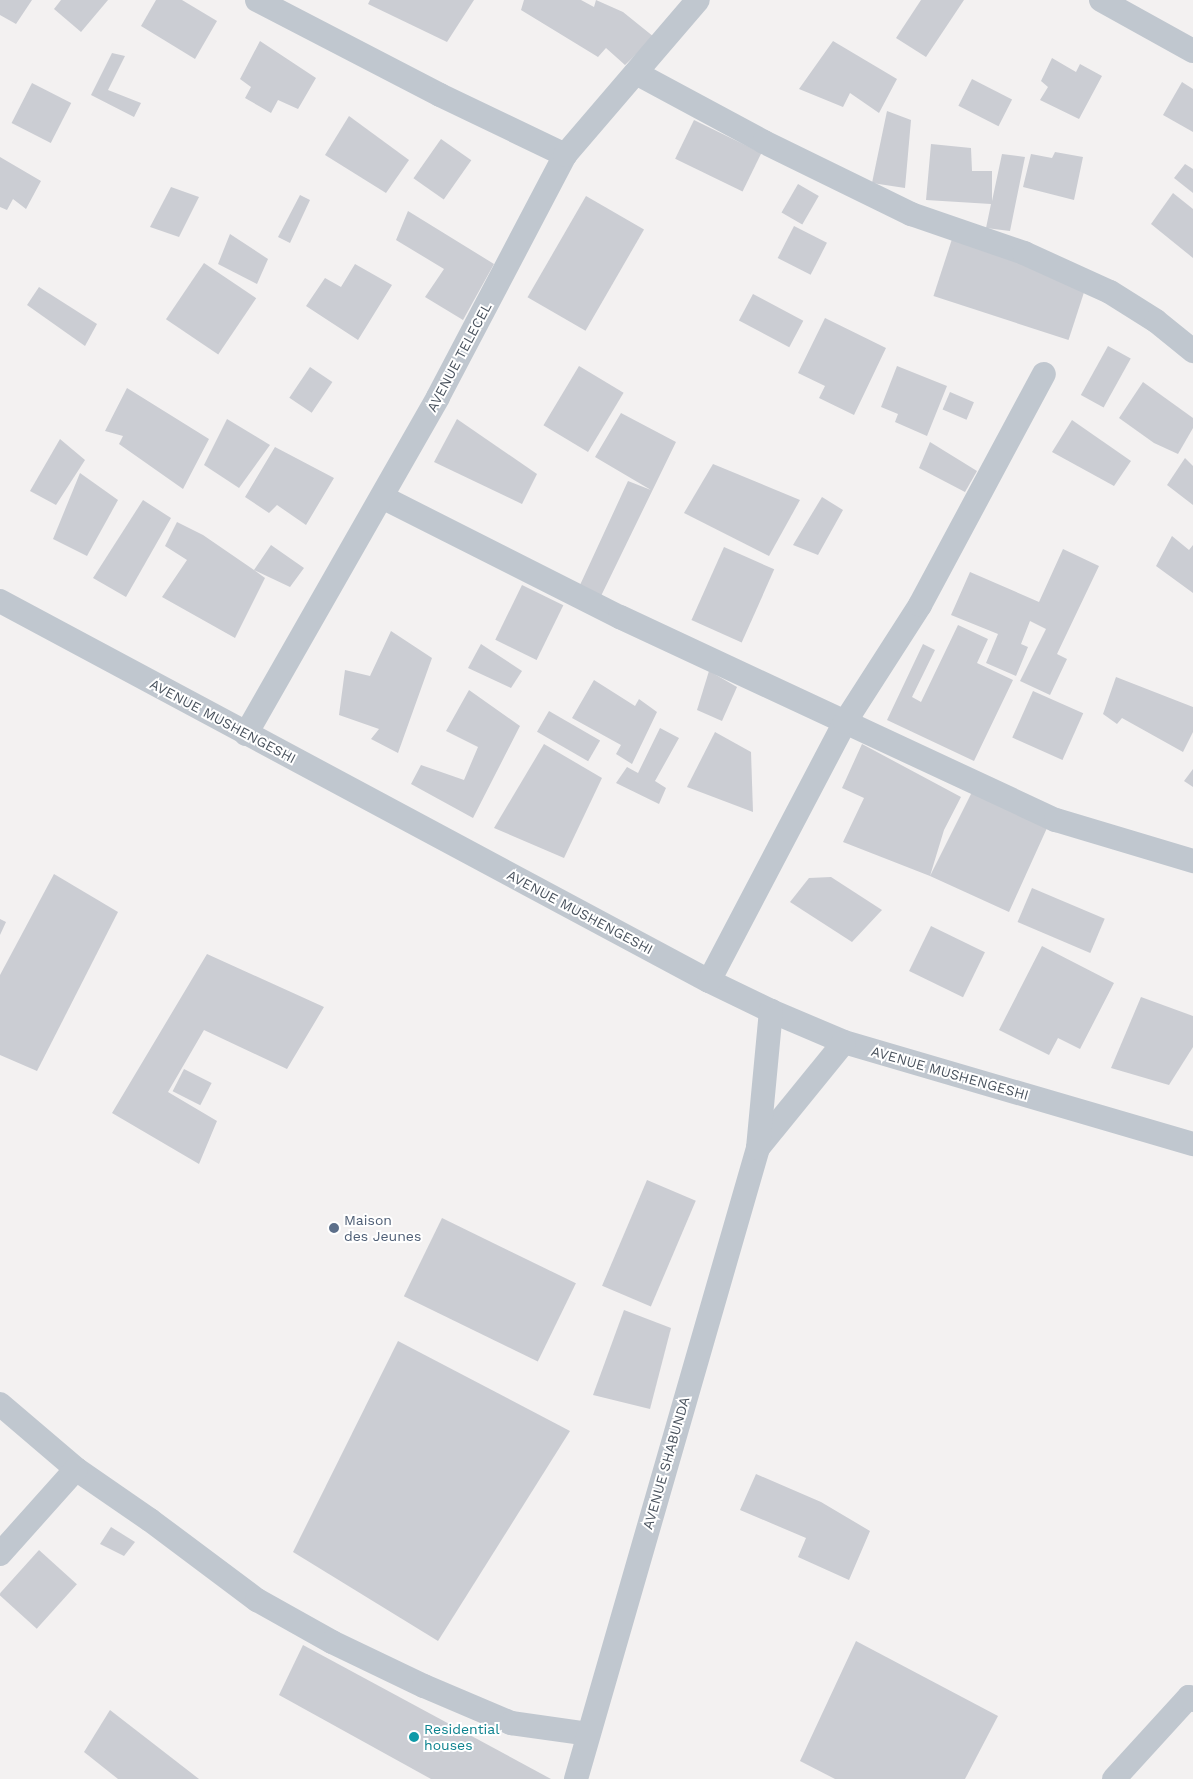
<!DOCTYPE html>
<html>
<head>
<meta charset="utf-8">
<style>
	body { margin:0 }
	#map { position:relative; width:1193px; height:1779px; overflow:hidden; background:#f3f1f1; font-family:"Work Sans",sans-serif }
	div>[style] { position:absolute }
	.building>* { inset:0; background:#cbcdd3; transform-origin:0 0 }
	.minor>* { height:24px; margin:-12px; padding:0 12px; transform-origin:12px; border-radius:12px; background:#c0c7cf }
	.dots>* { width:14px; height:14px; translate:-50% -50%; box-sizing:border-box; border:2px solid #fff; border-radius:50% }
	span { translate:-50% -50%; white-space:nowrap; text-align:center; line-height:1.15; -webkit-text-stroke:4px #fff; paint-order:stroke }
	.street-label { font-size:14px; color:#4a535e }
	.service-label { font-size:14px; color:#4e5e75 }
	.left { translate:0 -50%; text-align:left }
	.culture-label { font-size:14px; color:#0d838f }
</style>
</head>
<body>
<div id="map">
	<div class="building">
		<div style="clip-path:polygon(0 0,32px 0,16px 24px,0 15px)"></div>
		<div style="clip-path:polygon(61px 0,108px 0,81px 32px,54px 9px)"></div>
		<div style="clip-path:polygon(156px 0,182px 0,217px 21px,195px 59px,141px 26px)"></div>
		<div style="clip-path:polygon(370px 0,474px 0,447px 42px,368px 4px)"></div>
		<div style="clip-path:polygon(524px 0,581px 0,594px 7px,596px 0,623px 12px,654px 37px,625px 65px,606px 48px,598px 57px,521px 10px)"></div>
		<div style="clip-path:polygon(921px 0,964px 0,926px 57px,896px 38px)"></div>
		<div style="clip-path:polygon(260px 41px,316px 78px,298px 109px,278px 100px,271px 113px,245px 98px,251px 87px,240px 79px)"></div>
		<div style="clip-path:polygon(833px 41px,897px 79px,879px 113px,850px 93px,843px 107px,799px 89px)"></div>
		<div style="clip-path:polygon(112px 53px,125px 56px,108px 90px,141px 103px,134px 117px,91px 95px)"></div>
		<div style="clip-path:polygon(1052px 58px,1076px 72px,1080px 64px,1102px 76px,1079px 119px,1040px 100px,1048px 87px,1041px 81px)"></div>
		<div style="left:972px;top:79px;width:45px;height:30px;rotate:27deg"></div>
		<div style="clip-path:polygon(1182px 82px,1193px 89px,1193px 132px,1163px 115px)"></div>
		<div style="left:32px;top:83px;width:44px;height:45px;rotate:27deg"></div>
		<div style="clip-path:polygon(887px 111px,911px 120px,905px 188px,872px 183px)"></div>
		<div style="clip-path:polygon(349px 116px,409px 160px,386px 193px,325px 155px)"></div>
		<div style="left:694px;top:120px;width:75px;height:43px;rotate:26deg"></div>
		<div style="left:441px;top:139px;width:37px;height:48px;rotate:35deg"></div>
		<div style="clip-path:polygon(931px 144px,971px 148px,972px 171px,992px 171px,992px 201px,1002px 154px,1025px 157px,1010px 231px,986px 228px,991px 204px,926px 200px)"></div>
		<div style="clip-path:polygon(1055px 152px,1083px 157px,1074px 200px,1023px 187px,1031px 154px,1052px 158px)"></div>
		<div style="clip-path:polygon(0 157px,41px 181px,26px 209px,13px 199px,7px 210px,0 207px)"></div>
		<div style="clip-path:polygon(1185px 164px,1193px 169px,1193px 193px,1174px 178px)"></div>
		<div style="left:798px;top:184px;width:24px;height:33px;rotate:30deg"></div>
		<div style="clip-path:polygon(171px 187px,199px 197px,179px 237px,150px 227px)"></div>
		<div style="clip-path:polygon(1173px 193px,1193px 209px,1193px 258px,1151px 224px)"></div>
		<div style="clip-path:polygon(300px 195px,310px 200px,290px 243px,278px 237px)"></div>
		<div style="left:586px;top:196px;width:67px;height:117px;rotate:30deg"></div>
		<div style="clip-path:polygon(408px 211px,494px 264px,463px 320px,425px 297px,444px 269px,396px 240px)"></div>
		<div style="left:794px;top:226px;width:37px;height:36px;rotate:27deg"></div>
		<div style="clip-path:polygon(230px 234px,268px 259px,257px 284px,218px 264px)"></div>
		<div style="left:952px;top:239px;width:142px;height:60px;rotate:18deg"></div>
		<div style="left:204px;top:263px;width:63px;height:68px;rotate:34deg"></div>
		<div style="clip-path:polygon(355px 264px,392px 285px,358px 340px,306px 306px,325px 278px,341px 287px)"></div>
		<div style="clip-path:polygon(39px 287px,97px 324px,85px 346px,27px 305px)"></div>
		<div style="left:753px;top:294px;width:57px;height:30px;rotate:28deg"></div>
		<div style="clip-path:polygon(825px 318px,886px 348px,854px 415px,819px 398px,825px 386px,798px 373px)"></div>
		<div style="left:1108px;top:346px;width:26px;height:56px;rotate:29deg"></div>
		<div style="left:579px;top:366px;width:52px;height:69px;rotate:31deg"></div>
		<div style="clip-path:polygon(897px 366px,947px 386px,927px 436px,895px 422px,898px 414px,881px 407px)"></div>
		<div style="left:310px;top:367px;width:27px;height:37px;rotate:34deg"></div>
		<div style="clip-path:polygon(1143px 382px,1193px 418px,1193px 428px,1178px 454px,1154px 443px,1119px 418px)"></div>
		<div style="clip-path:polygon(127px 388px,209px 439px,183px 489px,119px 444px,123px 436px,105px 431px)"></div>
		<div style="left:950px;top:392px;width:26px;height:19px;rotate:23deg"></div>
		<div style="clip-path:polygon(621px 413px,676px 442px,601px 596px,580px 585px,628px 481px,651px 490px,595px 457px)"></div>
		<div style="clip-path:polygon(227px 419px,270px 445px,239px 488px,204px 465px)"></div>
		<div style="clip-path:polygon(457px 419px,537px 474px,522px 504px,434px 462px)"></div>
		<div style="clip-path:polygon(1072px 420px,1131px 461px,1114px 486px,1052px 452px)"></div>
		<div style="clip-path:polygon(60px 439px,85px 460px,56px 505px,30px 491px)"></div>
		<div style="clip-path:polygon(930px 442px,977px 471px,965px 492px,919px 468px)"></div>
		<div style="clip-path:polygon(275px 447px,334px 478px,306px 525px,277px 505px,269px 513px,245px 497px)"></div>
		<div style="clip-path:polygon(1185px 458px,1193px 466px,1193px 505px,1167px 485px)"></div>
		<div style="clip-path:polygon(713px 464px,800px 500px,769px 556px,684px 513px)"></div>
		<div style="clip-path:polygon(80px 473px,118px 500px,87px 556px,53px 539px)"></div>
		<div style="clip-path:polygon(822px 497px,843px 510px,818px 555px,793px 545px)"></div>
		<div style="clip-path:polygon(143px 500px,171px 518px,126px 597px,93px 578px)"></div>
		<div style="clip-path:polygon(177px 522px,203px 535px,254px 570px,271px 545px,304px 568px,290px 587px,254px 570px,265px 578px,235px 638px,162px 597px,187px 560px,165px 546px)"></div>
		<div style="clip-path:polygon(1172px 536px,1189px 550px,1193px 545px,1193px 593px,1156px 566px)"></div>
		<div style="left:724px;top:547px;width:55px;height:80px;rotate:24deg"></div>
		<div style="clip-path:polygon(1063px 549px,1099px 566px,1057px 654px,1067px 659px,1050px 695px,1020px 681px,1046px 629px,1030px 621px,1021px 644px,1028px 647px,1016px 676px,986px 663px,998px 634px,951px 615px,970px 572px,1039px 602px)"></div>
		<div style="left:522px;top:585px;width:46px;height:61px;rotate:26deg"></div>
		<div style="clip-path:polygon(958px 625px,988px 639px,977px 663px,1013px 680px,974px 761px,887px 720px,923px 644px,935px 650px,912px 697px,921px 702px)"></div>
		<div style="clip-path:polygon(391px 631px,432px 658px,398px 753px,371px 739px,379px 729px,339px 715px,345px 670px,370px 676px)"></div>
		<div style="clip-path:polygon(481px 644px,522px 671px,511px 688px,468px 668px)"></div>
		<div style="clip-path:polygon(709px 671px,737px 687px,722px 721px,697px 710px)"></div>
		<div style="clip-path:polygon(1116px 677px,1193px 707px,1193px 732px,1183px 752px,1122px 718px,1117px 724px,1103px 714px)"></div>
		<div style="clip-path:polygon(594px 680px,635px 706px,639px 699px,657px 712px,632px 764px,616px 754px,621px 745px,572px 718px)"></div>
		<div style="clip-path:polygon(469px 690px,520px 726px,473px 818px,411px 784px,421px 765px,464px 780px,478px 747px,446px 731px)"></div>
		<div style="left:1033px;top:691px;width:55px;height:51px;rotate:24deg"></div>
		<div style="left:549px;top:711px;width:59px;height:24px;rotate:30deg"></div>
		<div style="clip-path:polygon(660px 728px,679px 738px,655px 781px,666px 788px,659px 804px,616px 783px,627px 767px,638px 773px)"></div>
		<div style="clip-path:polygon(715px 732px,751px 752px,753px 812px,687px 787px)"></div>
		<div style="clip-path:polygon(544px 744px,602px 778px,564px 858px,494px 828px)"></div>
		<div style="clip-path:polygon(862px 744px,961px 797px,944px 830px,930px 876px,973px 790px,1047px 828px,1009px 912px,930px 876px,843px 842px,864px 798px,842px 788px)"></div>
		<div style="clip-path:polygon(1193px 769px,1193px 787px,1184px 781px)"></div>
		<div style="clip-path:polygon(54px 874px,118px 912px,37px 1071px,0 1055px,0 975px)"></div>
		<div style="clip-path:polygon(831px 877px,882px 910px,852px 942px,790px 902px,809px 878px)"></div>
		<div style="left:1032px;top:888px;width:79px;height:37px;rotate:23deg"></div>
		<div style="clip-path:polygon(0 919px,6px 922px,0 935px)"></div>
		<div style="left:931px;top:926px;width:60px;height:50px;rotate:26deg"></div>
		<div style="clip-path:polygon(1042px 946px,1114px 983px,1080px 1049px,1058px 1038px,1049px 1055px,999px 1030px)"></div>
		<div style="clip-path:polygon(207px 954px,324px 1007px,287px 1069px,204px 1030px,168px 1092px,217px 1121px,199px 1164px,112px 1113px)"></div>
		<div style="clip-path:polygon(1141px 997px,1193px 1016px,1193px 1047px,1169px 1085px,1111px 1068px)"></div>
		<div style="left:184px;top:1069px;width:31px;height:25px;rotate:27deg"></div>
		<div style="left:647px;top:1180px;width:53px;height:115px;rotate:23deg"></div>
		<div style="left:442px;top:1218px;width:149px;height:87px;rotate:26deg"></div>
		<div style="clip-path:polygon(624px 1310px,671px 1328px,650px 1409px,593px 1395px)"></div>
		<div style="clip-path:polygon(398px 1341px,570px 1431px,438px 1641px,293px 1552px)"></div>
		<div style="clip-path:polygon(756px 1474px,821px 1502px,870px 1531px,849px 1580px,798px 1557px,806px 1538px,740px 1510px)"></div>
		<div style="clip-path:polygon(111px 1527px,135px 1542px,124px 1556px,100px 1544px)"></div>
		<div style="left:39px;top:1550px;width:51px;height:60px;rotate:42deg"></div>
		<div style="clip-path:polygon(856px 1641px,998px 1716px,965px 1779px,835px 1779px,800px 1761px)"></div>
		<div style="clip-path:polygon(303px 1645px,551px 1779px,431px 1779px,279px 1695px)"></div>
		<div style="clip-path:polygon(110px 1710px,199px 1779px,118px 1779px,84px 1752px)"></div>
	</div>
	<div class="minor">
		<div style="left:257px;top:0;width:206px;rotate:27.4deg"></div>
		<div style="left:440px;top:95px;width:139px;rotate:25.6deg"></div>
		<div style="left:1101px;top:0;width:105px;rotate:29deg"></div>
		<div style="left:636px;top:73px;width:145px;rotate:28.3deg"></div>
		<div style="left:764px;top:142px;width:164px;rotate:26.1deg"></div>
		<div style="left:911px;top:214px;width:120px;rotate:19deg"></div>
		<div style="left:1024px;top:253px;width:94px;rotate:24.4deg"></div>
		<div style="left:1110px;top:292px;width:54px;rotate:32.2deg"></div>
		<div style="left:1156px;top:321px;width:48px;rotate:39deg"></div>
		<div style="left:382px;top:497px;width:267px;rotate:26.8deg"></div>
		<div style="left:620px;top:617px;width:481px;rotate:25deg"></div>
		<div style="left:1056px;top:820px;width:143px;rotate:16.7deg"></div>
		<div style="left:0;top:601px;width:804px;rotate:28.19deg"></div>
		<div style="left:709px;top:981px;width:69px;rotate:25.8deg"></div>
		<div style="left:771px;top:1011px;width:79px;rotate:23deg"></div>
		<div style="left:844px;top:1042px;width:364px;rotate:16.3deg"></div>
		<div style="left:246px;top:734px;width:388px;rotate:-60.3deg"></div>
		<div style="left:438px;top:397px;width:273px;rotate:-62.3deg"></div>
		<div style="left:565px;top:155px;width:204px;rotate:-49.4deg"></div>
		<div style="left:709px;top:981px;width:293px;rotate:-62.3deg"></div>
		<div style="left:845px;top:722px;width:139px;rotate:-57.3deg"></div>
		<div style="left:920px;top:605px;width:262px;rotate:-61.8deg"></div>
		<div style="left:758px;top:1148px;width:136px;rotate:-50.9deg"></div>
		<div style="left:0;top:1404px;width:100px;rotate:40.5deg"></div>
		<div style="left:76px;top:1469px;width:90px;rotate:34.6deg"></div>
		<div style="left:150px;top:1520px;width:134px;rotate:36.8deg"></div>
		<div style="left:257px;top:1600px;width:86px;rotate:29.2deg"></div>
		<div style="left:332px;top:1642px;width:102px;rotate:25.6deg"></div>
		<div style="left:424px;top:1686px;width:95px;rotate:23deg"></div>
		<div style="left:511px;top:1723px;width:78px;rotate:8.1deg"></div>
		<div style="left:0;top:1554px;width:114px;rotate:-48.2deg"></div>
		<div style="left:576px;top:1779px;width:657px;rotate:-73.91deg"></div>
		<div style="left:758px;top:1148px;width:138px;rotate:-84.6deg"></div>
		<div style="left:1114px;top:1779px;width:111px;rotate:-47.6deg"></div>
		<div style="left:1189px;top:1697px;width:5px;rotate:37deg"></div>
	</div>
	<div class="dots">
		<div style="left:334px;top:1228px;background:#5c6f8a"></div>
		<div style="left:414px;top:1737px;background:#0f9aa8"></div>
	</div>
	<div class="street-label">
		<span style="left:459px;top:357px;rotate:-62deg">AVENUE TELECEL</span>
		<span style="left:223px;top:721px;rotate:28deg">AVENUE MUSHENGESHI</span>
		<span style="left:580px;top:912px;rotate:28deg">AVENUE MUSHENGESHI</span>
		<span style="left:950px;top:1073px;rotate:16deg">AVENUE MUSHENGESHI</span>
		<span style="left:666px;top:1463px;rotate:-74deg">AVENUE SHABUNDA</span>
	</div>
	<div class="service-label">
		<span class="left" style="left:344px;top:1228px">Maison<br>des Jeunes</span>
	</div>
	<div class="culture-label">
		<span class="left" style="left:424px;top:1737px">Residential<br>houses</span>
	</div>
</div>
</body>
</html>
